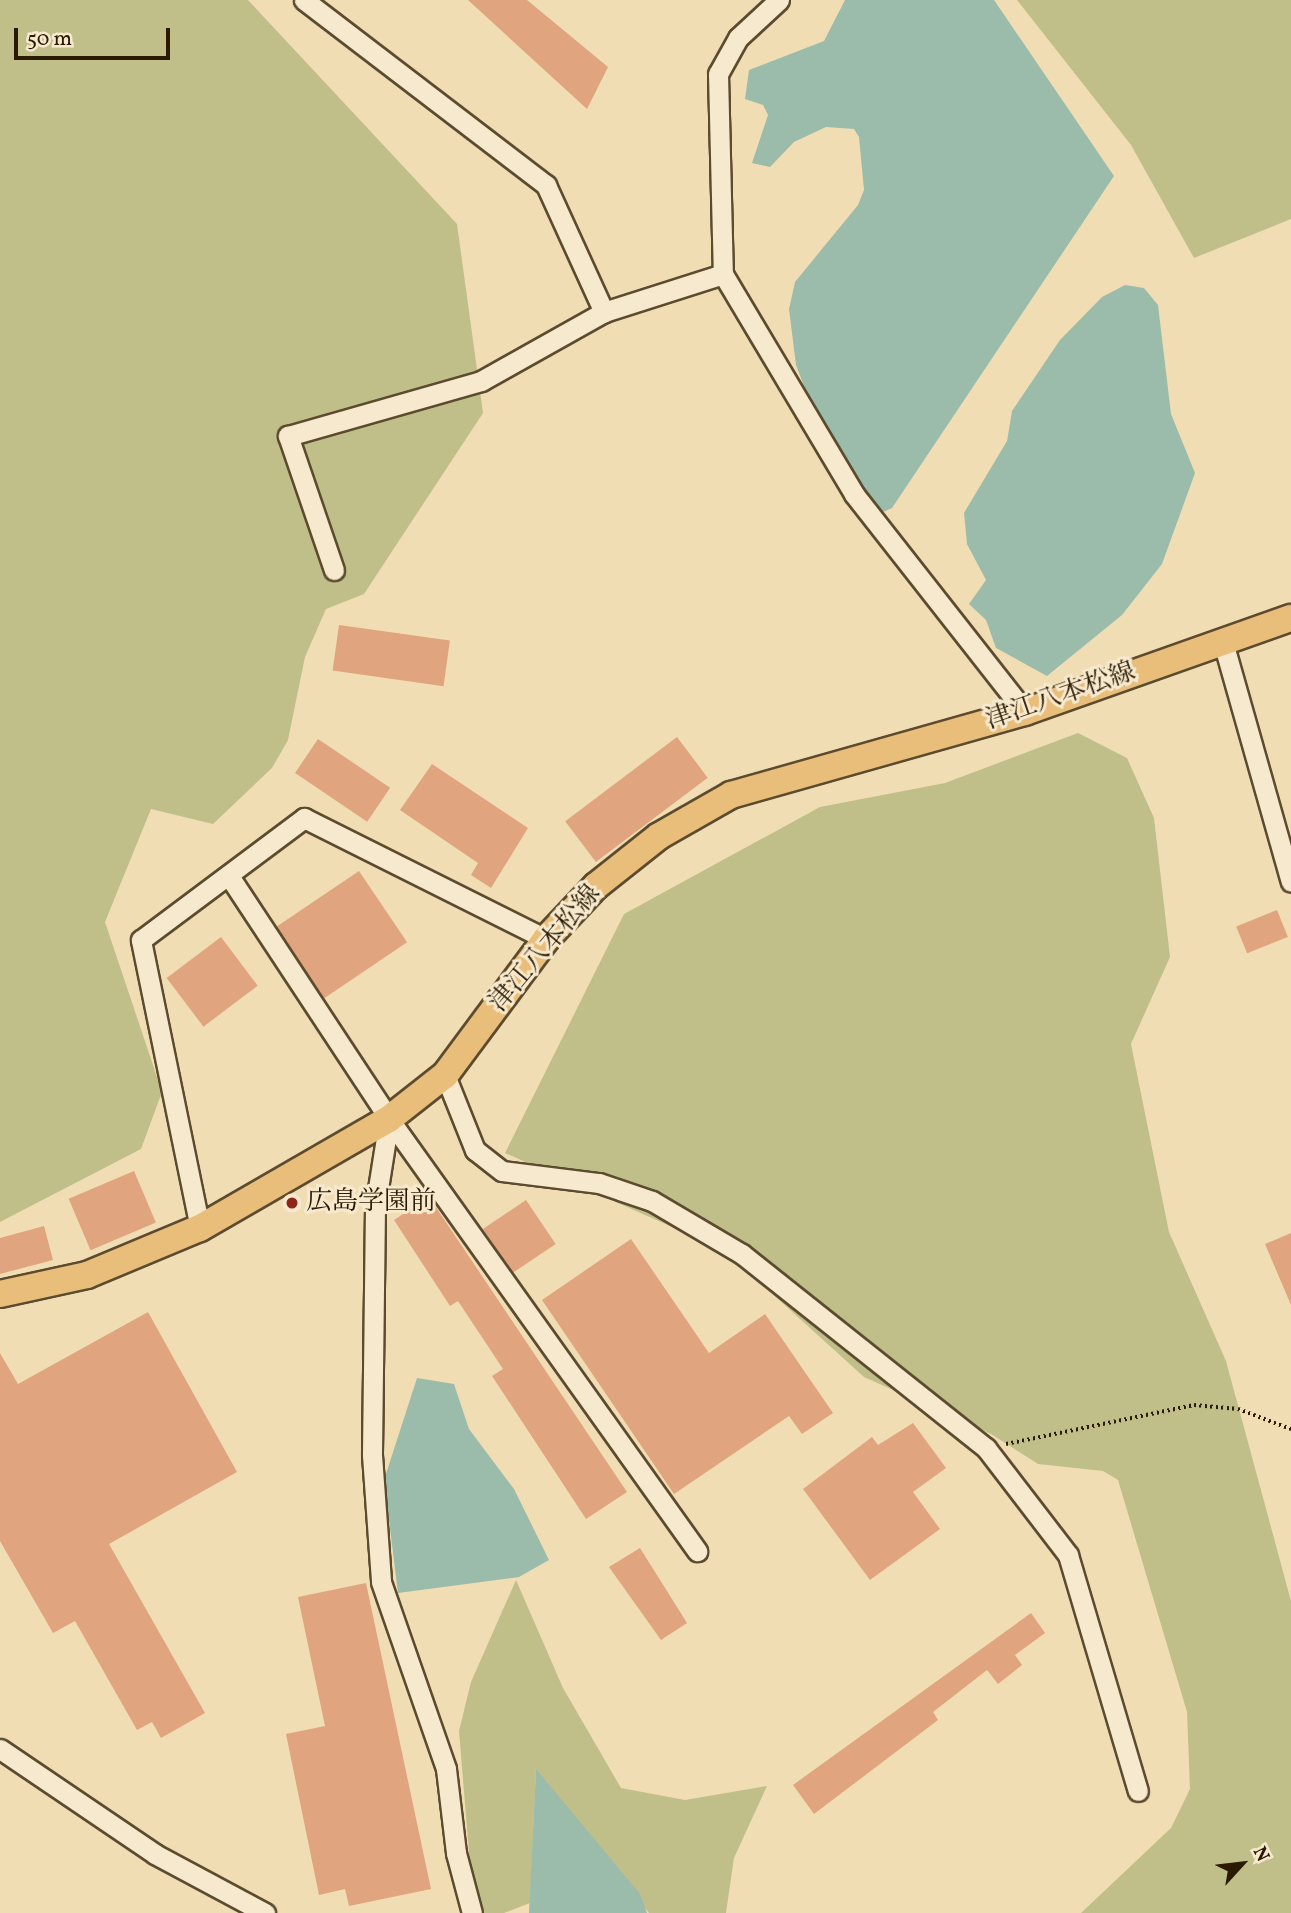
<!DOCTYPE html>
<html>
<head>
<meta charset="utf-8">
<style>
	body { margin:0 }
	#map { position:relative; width:1291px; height:1913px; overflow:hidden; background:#f1ddb4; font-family:Vollkorn,"Noto Serif JP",serif }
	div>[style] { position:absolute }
	.green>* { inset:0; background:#c0bf89 }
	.water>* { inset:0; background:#9bbcab }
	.building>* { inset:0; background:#e0a47e; transform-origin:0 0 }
	.path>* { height:3.5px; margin-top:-1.75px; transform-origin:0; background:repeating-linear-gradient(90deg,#2a1a02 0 2px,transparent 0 5.5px) }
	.roads { filter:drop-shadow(2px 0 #5c4b2e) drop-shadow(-2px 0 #5c4b2e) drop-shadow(0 2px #5c4b2e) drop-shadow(0 -2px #5c4b2e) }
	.minor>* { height:19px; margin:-9.5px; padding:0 9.5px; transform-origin:9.5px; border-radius:9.5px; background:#f6e9ce }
	.major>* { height:26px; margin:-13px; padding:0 13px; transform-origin:13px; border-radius:13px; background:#e8be7a }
	.dots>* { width:19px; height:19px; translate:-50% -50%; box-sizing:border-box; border:4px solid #f6e9ce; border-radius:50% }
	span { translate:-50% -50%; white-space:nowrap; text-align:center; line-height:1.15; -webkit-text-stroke:6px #f6e9ce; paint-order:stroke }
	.street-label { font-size:26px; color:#2a1a02 }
	.poi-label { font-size:26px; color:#2a1a02 }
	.left { translate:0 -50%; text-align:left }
	.north { position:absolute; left:1207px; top:1829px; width:70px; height:70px; -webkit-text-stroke:5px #f6e9ce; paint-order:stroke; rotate:63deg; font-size:19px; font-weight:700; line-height:28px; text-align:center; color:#2a1a02 }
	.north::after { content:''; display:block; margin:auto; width:24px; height:32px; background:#2a1a02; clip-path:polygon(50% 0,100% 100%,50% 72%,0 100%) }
	.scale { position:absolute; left:14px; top:28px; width:156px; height:32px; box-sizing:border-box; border:4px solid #2a1a02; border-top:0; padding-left:9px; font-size:21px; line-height:24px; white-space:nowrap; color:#2a1a02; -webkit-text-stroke:5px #f6e9ce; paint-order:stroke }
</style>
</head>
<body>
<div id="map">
	<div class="green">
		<div style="clip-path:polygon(0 0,248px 0,457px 224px,483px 413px,364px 594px,326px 609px,305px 657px,288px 740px,272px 768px,213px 824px,151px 809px,105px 922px,162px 1092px,141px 1149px,0 1222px)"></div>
		<div style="clip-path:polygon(1017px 0,1291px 0,1291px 219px,1194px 258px,1131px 145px)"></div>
		<div style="clip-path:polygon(1078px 733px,1127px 758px,1154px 818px,1170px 957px,1131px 1044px,1169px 1232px,1226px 1361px,1291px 1601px,1291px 1913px,1081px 1913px,1171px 1828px,1190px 1789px,1187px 1712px,1118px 1480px,1103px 1471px,1038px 1464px,991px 1434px,864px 1377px,724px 1250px,505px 1153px,624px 914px,820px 807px,945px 783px)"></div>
		<div style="clip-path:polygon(516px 1580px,563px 1688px,621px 1788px,685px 1800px,767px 1786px,734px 1858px,726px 1913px,649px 1913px,536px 1770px,530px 1903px,504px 1913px,474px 1913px,459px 1731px,471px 1682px)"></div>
	</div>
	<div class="water">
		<div style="clip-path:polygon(845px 0,994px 0,1114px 176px,892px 508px,881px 513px,816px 418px,796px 365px,789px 309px,795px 282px,858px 205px,864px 190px,859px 137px,854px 129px,826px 127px,794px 142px,770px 167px,752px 163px,768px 115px,763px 105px,745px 99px,749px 70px,824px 41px)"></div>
		<div style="clip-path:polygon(1125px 285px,1144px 288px,1158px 305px,1171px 414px,1195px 473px,1162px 564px,1122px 615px,1047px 676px,996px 648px,986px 620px,969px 604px,986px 580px,967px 544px,964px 513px,1007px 441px,1012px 411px,1060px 340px,1102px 297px)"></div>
		<div style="clip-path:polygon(417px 1378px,454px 1384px,469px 1429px,514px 1489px,549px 1560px,519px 1577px,398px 1593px,384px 1480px)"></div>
		<div style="clip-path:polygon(536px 1769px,640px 1894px,647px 1913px,529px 1913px)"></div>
	</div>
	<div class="building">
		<div style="clip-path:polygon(468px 0,527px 0,608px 67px,587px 109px)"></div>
		<div style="left:339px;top:625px;width:112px;height:46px;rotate:8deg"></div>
		<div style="left:677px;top:737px;width:51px;height:140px;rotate:53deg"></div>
		<div style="left:318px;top:739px;width:87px;height:41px;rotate:34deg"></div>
		<div style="clip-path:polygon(432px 764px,528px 828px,491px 888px,471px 875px,478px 863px,400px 810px)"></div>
		<div style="left:359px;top:871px;width:86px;height:100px;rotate:56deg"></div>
		<div style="left:1277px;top:910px;width:29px;height:44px;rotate:68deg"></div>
		<div style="left:221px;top:937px;width:61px;height:68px;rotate:53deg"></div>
		<div style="left:134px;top:1171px;width:56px;height:71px;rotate:67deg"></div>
		<div style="clip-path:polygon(429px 1197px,627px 1492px,586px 1519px,492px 1376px,503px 1369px,458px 1301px,450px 1306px,394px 1220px)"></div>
		<div style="left:526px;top:1200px;width:53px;height:52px;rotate:56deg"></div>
		<div style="clip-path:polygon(44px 1226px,53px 1260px,0 1274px,0 1238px)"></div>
		<div style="clip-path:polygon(1291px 1233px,1291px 1305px,1265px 1244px)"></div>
		<div style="clip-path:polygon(631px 1239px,709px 1353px,765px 1314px,833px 1413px,802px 1434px,789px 1416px,674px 1494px,542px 1300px)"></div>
		<div style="clip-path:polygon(148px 1312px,237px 1472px,109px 1544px,205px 1713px,161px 1738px,152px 1722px,137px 1730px,75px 1621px,53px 1633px,0 1541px,0 1353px,18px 1384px)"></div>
		<div style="clip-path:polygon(913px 1423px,946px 1468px,913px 1492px,940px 1529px,870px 1580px,803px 1489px,872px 1437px,878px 1445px)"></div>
		<div style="clip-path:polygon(640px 1548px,687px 1623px,661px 1640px,609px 1567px)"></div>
		<div style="clip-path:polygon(366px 1583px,431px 1889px,349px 1906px,345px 1889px,319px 1895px,286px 1734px,325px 1726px,298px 1597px)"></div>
		<div style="clip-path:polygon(1031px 1613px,1045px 1633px,1015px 1655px,1022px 1665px,998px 1684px,987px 1670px,933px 1712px,938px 1720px,814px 1814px,793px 1785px)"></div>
	</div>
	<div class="path">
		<div style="left:1006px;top:1444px;width:192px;rotate:-11.7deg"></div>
		<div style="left:1194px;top:1405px;width:44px;rotate:5.2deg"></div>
		<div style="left:1238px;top:1409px;width:57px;rotate:20.7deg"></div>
	</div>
	<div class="roads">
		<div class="minor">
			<div style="left:304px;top:0;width:305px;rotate:37.4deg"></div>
			<div style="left:546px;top:185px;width:140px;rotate:65.5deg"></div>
			<div style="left:779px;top:0;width:56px;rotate:137.2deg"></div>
			<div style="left:738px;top:38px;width:41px;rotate:119.1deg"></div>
			<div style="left:718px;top:74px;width:200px;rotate:88.6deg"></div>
			<div style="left:723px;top:274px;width:256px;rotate:59.2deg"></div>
			<div style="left:854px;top:494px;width:277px;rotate:51.9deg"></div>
			<div style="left:334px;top:570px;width:142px;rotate:-108.9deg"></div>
			<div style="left:288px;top:436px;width:201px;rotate:-15.9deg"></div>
			<div style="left:481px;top:381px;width:141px;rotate:-29.3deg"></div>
			<div style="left:604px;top:312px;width:125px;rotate:-17.7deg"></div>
			<div style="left:1223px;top:642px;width:249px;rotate:74.2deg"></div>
			<div style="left:229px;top:876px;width:291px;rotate:56.6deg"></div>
			<div style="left:389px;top:1119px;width:531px;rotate:54.51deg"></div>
			<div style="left:445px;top:1075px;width:81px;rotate:68.2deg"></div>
			<div style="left:475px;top:1150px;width:34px;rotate:38deg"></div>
			<div style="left:502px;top:1171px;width:98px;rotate:7.1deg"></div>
			<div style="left:599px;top:1183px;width:56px;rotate:18.8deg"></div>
			<div style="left:652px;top:1201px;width:104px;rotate:30.5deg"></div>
			<div style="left:742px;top:1254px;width:312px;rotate:38.5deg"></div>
			<div style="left:986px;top:1448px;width:135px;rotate:52.5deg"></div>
			<div style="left:1068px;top:1555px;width:246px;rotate:73.5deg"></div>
			<div style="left:389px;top:1119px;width:89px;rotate:99deg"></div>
			<div style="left:375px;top:1207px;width:248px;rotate:90.7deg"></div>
			<div style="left:372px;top:1455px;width:127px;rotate:85.9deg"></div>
			<div style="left:381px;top:1582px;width:198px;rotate:70.8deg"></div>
			<div style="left:446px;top:1769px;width:85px;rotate:83.2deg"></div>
			<div style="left:456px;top:1853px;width:62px;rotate:75.1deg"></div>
			<div style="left:200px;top:1228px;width:294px;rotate:-101.6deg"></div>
			<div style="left:141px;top:940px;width:204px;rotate:-36.8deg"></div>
			<div style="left:304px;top:818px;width:271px;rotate:26.6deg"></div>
			<div style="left:0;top:1749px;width:187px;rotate:34.1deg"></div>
			<div style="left:155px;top:1854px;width:125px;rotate:28.2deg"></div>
		</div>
		<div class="major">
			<div style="left:0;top:1294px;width:89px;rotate:-12.3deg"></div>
			<div style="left:87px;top:1275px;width:122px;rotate:-22.6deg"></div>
			<div style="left:200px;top:1228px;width:218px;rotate:-30deg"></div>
			<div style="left:389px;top:1119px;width:71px;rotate:-38.2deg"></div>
			<div style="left:445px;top:1075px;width:169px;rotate:-53.4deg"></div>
			<div style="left:546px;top:939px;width:73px;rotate:-46.7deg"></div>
			<div style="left:596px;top:886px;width:80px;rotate:-38.4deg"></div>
			<div style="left:659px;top:836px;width:83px;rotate:-29.7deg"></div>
			<div style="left:731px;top:795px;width:305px;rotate:-15.8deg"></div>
			<div style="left:1025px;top:712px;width:282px;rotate:-19.5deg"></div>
		</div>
	</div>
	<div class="dots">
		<div style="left:292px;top:1203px;background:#8f2418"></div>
	</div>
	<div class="street-label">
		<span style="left:1061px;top:697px;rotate:-19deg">津江八本松線</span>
		<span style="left:546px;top:949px;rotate:-50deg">津江八本松線</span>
	</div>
	<div class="poi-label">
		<span class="left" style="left:306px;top:1203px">広島学園前</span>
	</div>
	<div class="north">N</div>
	<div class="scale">50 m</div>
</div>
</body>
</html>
